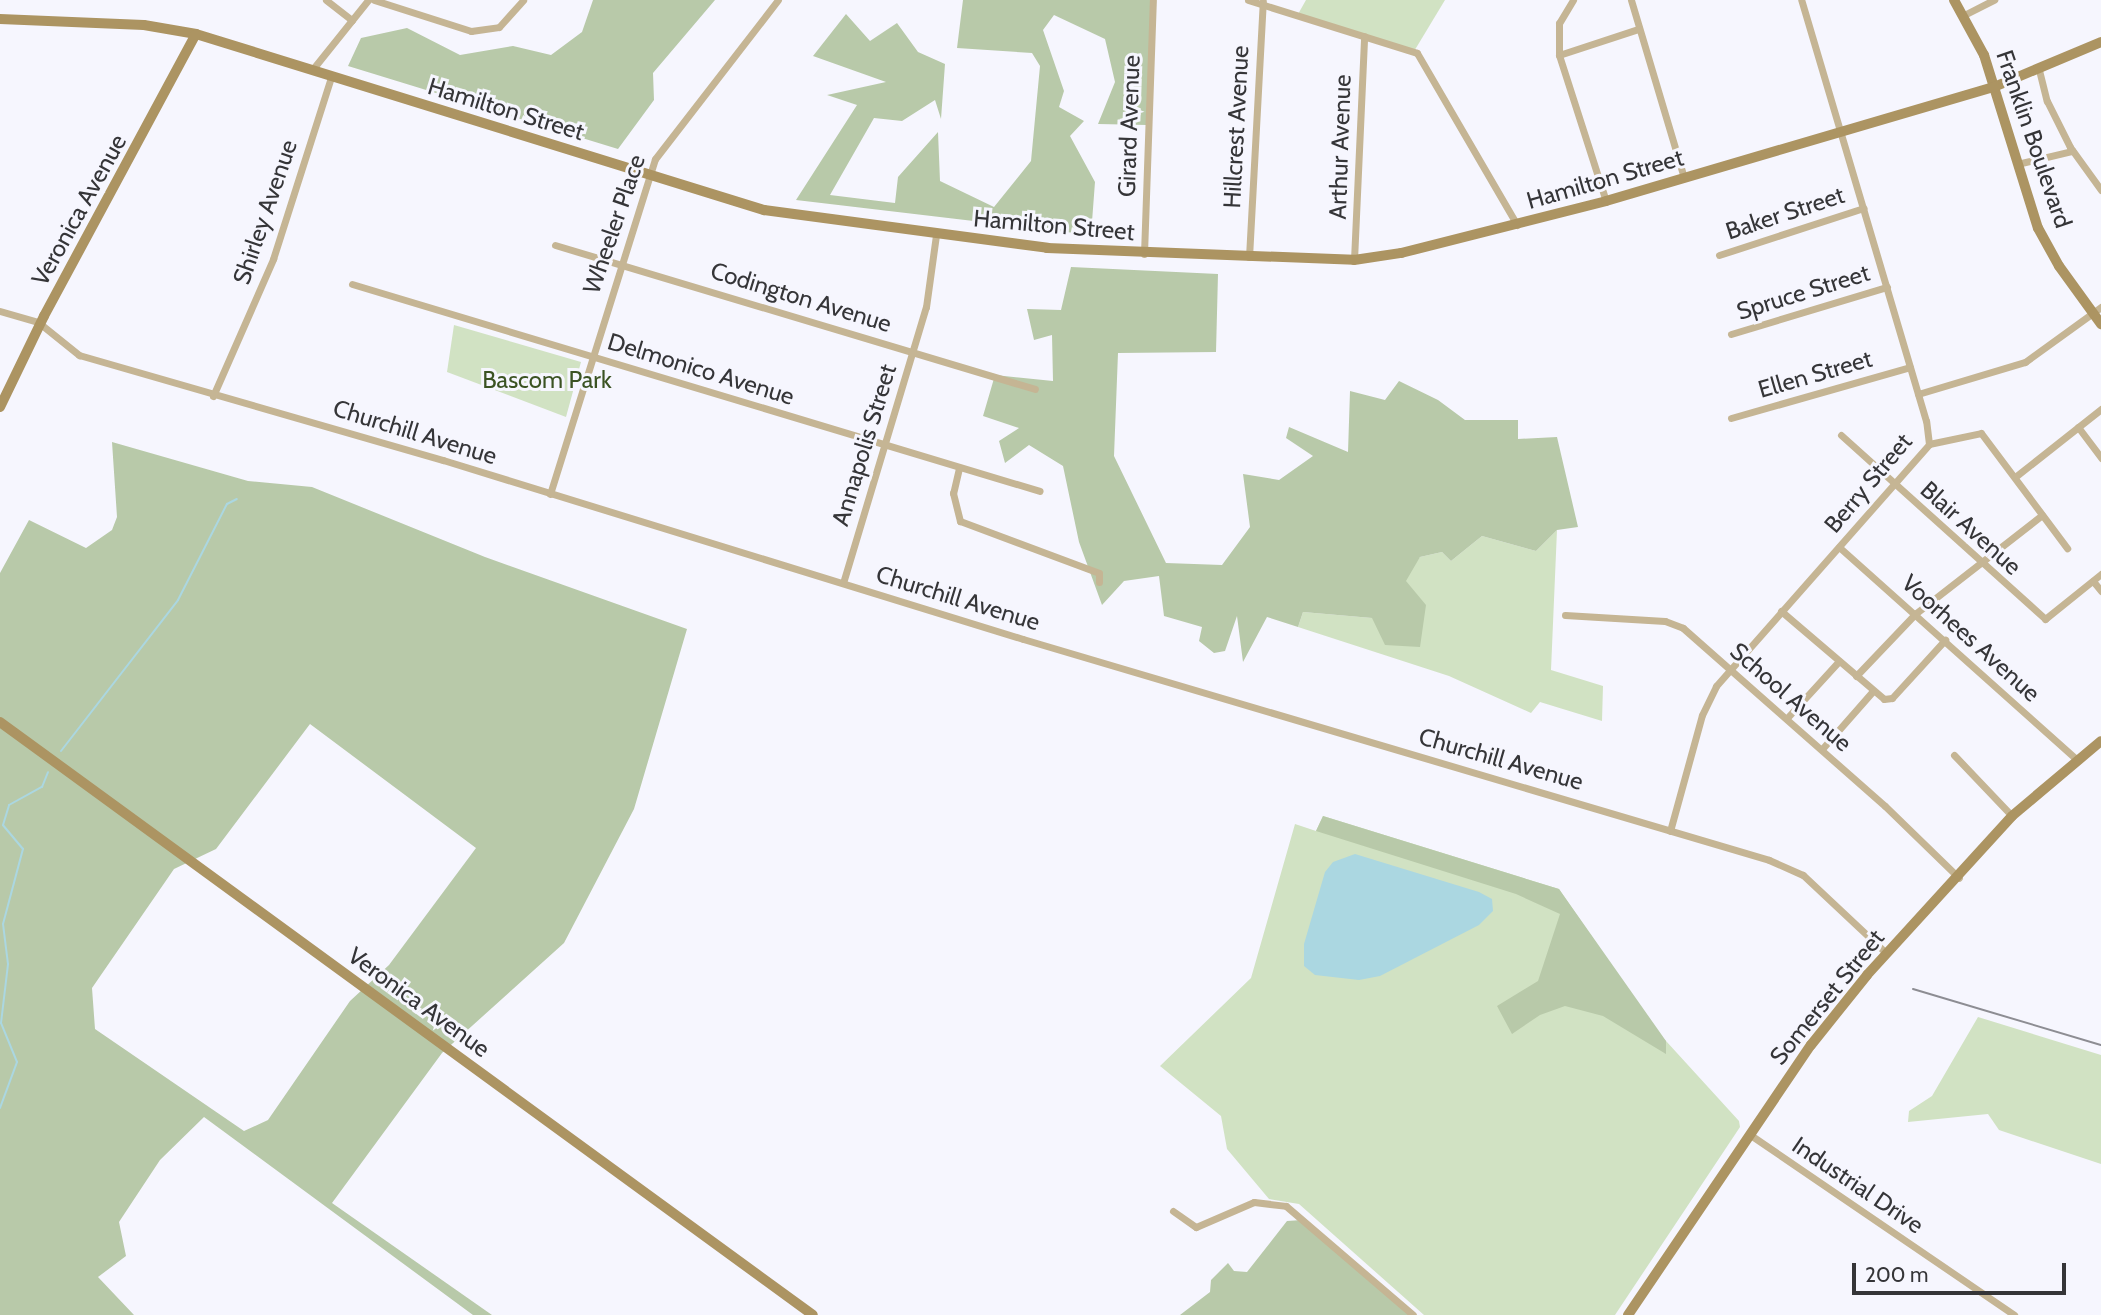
<!DOCTYPE html>
<html>
<head>
<meta charset="utf-8">
<style>
	body { margin:0 }
	#map { position:relative; width:2101px; height:1315px; overflow:hidden; background:#f6f6fe; font-family:Cabin,sans-serif }
	div>[style] { position:absolute }
	.green>* { inset:0; background:#d1e2c3 }
	.forest>* { inset:0; background:#b8c9a9 }
	.water>* { inset:0; background:#abd7e1 }
	.stream>* { height:2px; margin:-1px; padding:0 1px; transform-origin:1px; border-radius:1px; background:#abd7e1 }
	.street>* { height:7px; margin:-3.5px; padding:0 3.5px; transform-origin:3.5px; border-radius:3.5px; background:#c5b594 }
	.secondary>* { height:10px; margin:-5px; padding:0 5px; transform-origin:5px; border-radius:5px; background:#ac9462 }
	.rail>* { height:2px; margin:-1px; padding:0 1px; transform-origin:1px; border-radius:1px; background:#8d8d93 }
	span { translate:-50% -50%; white-space:nowrap; text-align:center; line-height:1.15; -webkit-text-stroke:6px #f6f6fe; paint-order:stroke }
	.street-label { font-size:24px; color:#353538 }
	.park-label { font-size:24px; color:#3b5323 }
	.scale { position:absolute; left:1852px; top:1263px; width:214px; height:32px; box-sizing:border-box; border:4px solid #353538; border-top:0; padding-left:9px; font-size:21px; line-height:24px; white-space:nowrap; color:#353538; -webkit-text-stroke:5px #f6f6fe; paint-order:stroke }
</style>
</head>
<body>
<div id="map">
	<div class="green">
		<div style="clip-path:polygon(1306px 0,1445px 0,1413px 53px,1297px 16px)"></div>
		<div style="clip-path:polygon(454px 325px,581px 362px,566px 417px,447px 372px)"></div>
		<div style="clip-path:polygon(1557px 530px,1551px 670px,1603px 686px,1602px 721px,1540px 702px,1531px 713px,1449px 676px,1298px 627px,1303px 612px,1372px 618px,1420px 557px,1442px 552px,1451px 561px,1482px 536px,1536px 551px)"></div>
		<div style="clip-path:polygon(1323px 816px,1559px 889px,1656px 1030px,1739px 1121px,1740px 1127px,1615px 1315px,1424px 1315px,1299px 1204px,1269px 1199px,1227px 1149px,1221px 1116px,1160px 1066px,1251px 978px,1295px 824px,1316px 831px)"></div>
		<div style="clip-path:polygon(1978px 1017px,2101px 1055px,2101px 1164px,1999px 1130px,1988px 1114px,1908px 1122px,1909px 1111px,1932px 1096px)"></div>
	</div>
	<div class="forest">
		<div style="clip-path:polygon(593px 0,715px 0,653px 73px,654px 100px,618px 149px,348px 66px,361px 38px,407px 28px,460px 55px,513px 46px,551px 55px,582px 32px)"></div>
		<div style="clip-path:polygon(963px 0,1153px 0,1147px 125px,1098px 124px,1115px 82px,1105px 39px,1054px 15px,1043px 30px,1064px 91px,1059px 107px,1084px 121px,1070px 136px,1095px 182px,1091px 235px,796px 200px,857px 105px,827px 95px,886px 82px,813px 56px,846px 14px,870px 41px,897px 23px,918px 52px,945px 64px,941px 119px,935px 100px,902px 121px,874px 118px,830px 195px,895px 203px,898px 177px,938px 132px,940px 181px,994px 207px,1031px 161px,1040px 66px,1032px 53px,957px 48px)"></div>
		<div style="clip-path:polygon(1071px 267px,1218px 274px,1216px 352px,1118px 353px,1114px 456px,1166px 563px,1222px 565px,1250px 527px,1243px 474px,1279px 480px,1313px 456px,1286px 438px,1289px 427px,1348px 452px,1350px 391px,1385px 400px,1399px 381px,1438px 400px,1465px 420px,1518px 420px,1518px 439px,1557px 437px,1578px 527px,1557px 530px,1536px 551px,1482px 536px,1451px 561px,1442px 552px,1420px 557px,1406px 581px,1426px 605px,1420px 647px,1385px 645px,1372px 618px,1303px 612px,1298px 627px,1267px 617px,1243px 662px,1237px 616px,1225px 651px,1214px 653px,1199px 641px,1202px 627px,1164px 616px,1159px 576px,1124px 581px,1102px 605px,1079px 542px,1063px 466px,1029px 445px,1005px 463px,999px 441px,1019px 428px,983px 416px,995px 375px,1053px 381px,1052px 335px,1034px 340px,1027px 309px,1061px 310px)"></div>
		<div style="clip-path:polygon(evenodd,112px 442px,248px 481px,312px 487px,485px 557px,687px 629px,634px 809px,564px 943px,442px 1053px,332px 1203px,492px 1315px,473px 1315px,204px 1117px,160px 1160px,119px 1222px,126px 1256px,98px 1277px,134px 1315px,0 1315px,0 573px,29px 520px,86px 548px,112px 530px,117px 517px,112px 442px,310px 724px,476px 848px,389px 965px,350px 1001px,268px 1120px,244px 1131px,95px 1029px,92px 988px,174px 869px,216px 849px,310px 724px)"></div>
		<div style="clip-path:polygon(1323px 816px,1559px 889px,1666px 1041px,1666px 1054px,1603px 1016px,1565px 1006px,1540px 1015px,1512px 1034px,1497px 1006px,1538px 981px,1560px 914px,1516px 894px,1316px 831px)"></div>
		<div style="clip-path:polygon(1302px 1220px,1411px 1315px,1180px 1315px,1210px 1292px,1211px 1280px,1228px 1263px,1234px 1271px,1247px 1272px,1287px 1221px)"></div>
	</div>
	<div class="water">
		<div style="clip-path:polygon(1355px 854px,1479px 892px,1492px 899px,1493px 911px,1479px 925px,1380px 976px,1359px 980px,1315px 975px,1304px 966px,1304px 944px,1325px 872px,1333px 862px)"></div>
	</div>
	<div class="stream">
		<div style="left:61px;top:751px;width:191px;rotate:-52.2deg"></div>
		<div style="left:178px;top:600px;width:108px;rotate:-63deg"></div>
		<div style="left:227px;top:504px;width:11px;rotate:-27deg"></div>
		<div style="left:0;top:1108px;width:49px;rotate:-69.7deg"></div>
		<div style="left:17px;top:1062px;width:42px;rotate:-112.3deg"></div>
		<div style="left:1px;top:1023px;width:59px;rotate:-83.2deg"></div>
		<div style="left:8px;top:964px;width:40px;rotate:-97.1deg"></div>
		<div style="left:3px;top:924px;width:78px;rotate:-75.1deg"></div>
		<div style="left:23px;top:849px;width:31px;rotate:-130deg"></div>
		<div style="left:3px;top:825px;width:21px;rotate:-73deg"></div>
		<div style="left:9px;top:805px;width:38px;rotate:-29deg"></div>
		<div style="left:42px;top:787px;width:16px;rotate:-68deg"></div>
	</div>
	<div class="street">
		<div style="left:326px;top:0;width:33px;rotate:38deg"></div>
		<div style="left:374px;top:0;width:102px;rotate:17.7deg"></div>
		<div style="left:471px;top:31px;width:28px;rotate:-8deg"></div>
		<div style="left:499px;top:27px;width:36px;rotate:-48deg"></div>
		<div style="left:1248px;top:0;width:177px;rotate:17.4deg"></div>
		<div style="left:1417px;top:53px;width:199px;rotate:59.8deg"></div>
		<div style="left:1573px;top:0;width:27px;rotate:121deg"></div>
		<div style="left:1559px;top:23px;width:32px;rotate:90deg"></div>
		<div style="left:1559px;top:55px;width:153px;rotate:72.2deg"></div>
		<div style="left:1631px;top:0;width:186px;rotate:73.4deg"></div>
		<div style="left:1964px;top:15px;width:34px;rotate:-27deg"></div>
		<div style="left:1559px;top:55px;width:83px;rotate:-18.2deg"></div>
		<div style="left:312px;top:70px;width:90px;rotate:-51.3deg"></div>
		<div style="left:2039px;top:70px;width:32px;rotate:76deg"></div>
		<div style="left:2047px;top:101px;width:51px;rotate:63.4deg"></div>
		<div style="left:2070px;top:147px;width:53px;rotate:54.2deg"></div>
		<div style="left:2017px;top:164px;width:57px;rotate:-13.3deg"></div>
		<div style="left:555px;top:245px;width:501px;rotate:16.7deg"></div>
		<div style="left:1144px;top:254px;width:254px;rotate:-88deg"></div>
		<div style="left:1719px;top:255px;width:152px;rotate:-18deg"></div>
		<div style="left:1249px;top:257px;width:256px;rotate:-86.9deg"></div>
		<div style="left:1354px;top:260px;width:224px;rotate:-87.4deg"></div>
		<div style="left:352px;top:284px;width:718px;rotate:16.75deg"></div>
		<div style="left:0;top:311px;width:40px;rotate:16deg"></div>
		<div style="left:38px;top:322px;width:53px;rotate:38.8deg"></div>
		<div style="left:79px;top:355px;width:379px;rotate:16.1deg"></div>
		<div style="left:443px;top:460px;width:607px;rotate:17.15deg"></div>
		<div style="left:1023px;top:639px;width:778px;rotate:16.5deg"></div>
		<div style="left:1769px;top:860px;width:37px;rotate:24deg"></div>
		<div style="left:1803px;top:875px;width:114px;rotate:43.2deg"></div>
		<div style="left:1731px;top:334px;width:163px;rotate:-16.8deg"></div>
		<div style="left:1918px;top:394px;width:112px;rotate:-16.7deg"></div>
		<div style="left:2025px;top:362px;width:94px;rotate:-35.9deg"></div>
		<div style="left:213px;top:396px;width:150px;rotate:-66.3deg"></div>
		<div style="left:273px;top:259px;width:191px;rotate:-72.3deg"></div>
		<div style="left:1731px;top:418px;width:186px;rotate:-15.9deg"></div>
		<div style="left:2078px;top:427px;width:39px;rotate:53deg"></div>
		<div style="left:1841px;top:435px;width:275px;rotate:42deg"></div>
		<div style="left:2045px;top:619px;width:72px;rotate:-38.8deg"></div>
		<div style="left:1929px;top:444px;width:53px;rotate:-11.9deg"></div>
		<div style="left:1981px;top:433px;width:144px;rotate:53.2deg"></div>
		<div style="left:959px;top:468px;width:26px;rotate:103deg"></div>
		<div style="left:953px;top:493px;width:29px;rotate:76deg"></div>
		<div style="left:960px;top:521px;width:148px;rotate:20.5deg"></div>
		<div style="left:1099px;top:573px;width:9px;rotate:90deg"></div>
		<div style="left:2015px;top:477px;width:110px;rotate:-38.3deg"></div>
		<div style="left:550px;top:494px;width:351px;rotate:-72.6deg"></div>
		<div style="left:655px;top:159px;width:201px;rotate:-52.3deg"></div>
		<div style="left:1839px;top:547px;width:319px;rotate:41.8deg"></div>
		<div style="left:2093px;top:581px;width:13px;rotate:51deg"></div>
		<div style="left:843px;top:583px;width:288px;rotate:-73.3deg"></div>
		<div style="left:926px;top:307px;width:73px;rotate:-82.1deg"></div>
		<div style="left:1781px;top:611px;width:135px;rotate:40.5deg"></div>
		<div style="left:1884px;top:699px;width:8px;rotate:-7deg"></div>
		<div style="left:1892px;top:698px;width:79px;rotate:-47.6deg"></div>
		<div style="left:1565px;top:615px;width:100px;rotate:3.4deg"></div>
		<div style="left:1665px;top:621px;width:19px;rotate:21deg"></div>
		<div style="left:1683px;top:628px;width:269px;rotate:41.4deg"></div>
		<div style="left:1885px;top:806px;width:103px;rotate:44.2deg"></div>
		<div style="left:1856px;top:676px;width:86px;rotate:-46.4deg"></div>
		<div style="left:1915px;top:614px;width:161px;rotate:-37.9deg"></div>
		<div style="left:1787px;top:718px;width:77px;rotate:-47.6deg"></div>
		<div style="left:1822px;top:749px;width:77px;rotate:-48.7deg"></div>
		<div style="left:1954px;top:755px;width:84px;rotate:46.4deg"></div>
		<div style="left:1670px;top:831px;width:120px;rotate:-74.6deg"></div>
		<div style="left:1702px;top:715px;width:32px;rotate:-64deg"></div>
		<div style="left:1716px;top:686px;width:322px;rotate:-48.6deg"></div>
		<div style="left:1929px;top:444px;width:23px;rotate:-97deg"></div>
		<div style="left:1926px;top:421px;width:439px;rotate:-106.5deg"></div>
		<div style="left:1749px;top:1134px;width:321px;rotate:34.3deg"></div>
		<div style="left:1173px;top:1211px;width:28px;rotate:35deg"></div>
		<div style="left:1196px;top:1227px;width:63px;rotate:-23.3deg"></div>
		<div style="left:1254px;top:1202px;width:32px;rotate:7deg"></div>
		<div style="left:1286px;top:1206px;width:167px;rotate:40.6deg"></div>
	</div>
	<div class="secondary">
		<div style="left:1954px;top:0;width:63px;rotate:61.4deg"></div>
		<div style="left:1984px;top:55px;width:181px;rotate:72.7deg"></div>
		<div style="left:2038px;top:228px;width:43px;rotate:61.1deg"></div>
		<div style="left:2059px;top:266px;width:72px;rotate:54.1deg"></div>
		<div style="left:0;top:19px;width:144px;rotate:2.4deg"></div>
		<div style="left:144px;top:25px;width:53px;rotate:9.8deg"></div>
		<div style="left:196px;top:34px;width:595px;rotate:17.22deg"></div>
		<div style="left:764px;top:210px;width:286px;rotate:7.6deg"></div>
		<div style="left:1047px;top:248px;width:307px;rotate:2.2deg"></div>
		<div style="left:1354px;top:260px;width:48px;rotate:-8.5deg"></div>
		<div style="left:1401px;top:253px;width:211px;rotate:-14.2deg"></div>
		<div style="left:1606px;top:201px;width:404px;rotate:-16.4deg"></div>
		<div style="left:1994px;top:87px;width:116px;rotate:-22.8deg"></div>
		<div style="left:0;top:407px;width:101px;rotate:-64.2deg"></div>
		<div style="left:44px;top:316px;width:320px;rotate:-61.7deg"></div>
		<div style="left:0;top:722px;width:1006px;rotate:36.11deg"></div>
		<div style="left:1628px;top:1315px;width:326px;rotate:-55.9deg"></div>
		<div style="left:1811px;top:1045px;width:90px;rotate:-51.3deg"></div>
		<div style="left:1867px;top:975px;width:215px;rotate:-47.6deg"></div>
		<div style="left:2012px;top:816px;width:116px;rotate:-40.1deg"></div>
	</div>
	<div class="rail">
		<div style="left:1913px;top:989px;width:196px;rotate:16.6deg"></div>
	</div>
	<div class="street-label">
		<span style="left:506px;top:109px;rotate:17deg">Hamilton Street</span>
		<span style="left:1129px;top:126px;rotate:-88deg">Girard Avenue</span>
		<span style="left:1236px;top:127px;rotate:-87deg">Hillcrest Avenue</span>
		<span style="left:2034px;top:139px;rotate:71deg">Franklin Boulevard</span>
		<span style="left:1340px;top:147px;rotate:-88deg">Arthur Avenue</span>
		<span style="left:1605px;top:179px;rotate:-16deg">Hamilton Street</span>
		<span style="left:79px;top:210px;rotate:-61deg">Veronica Avenue</span>
		<span style="left:265px;top:212px;rotate:-71deg">Shirley Avenue</span>
		<span style="left:1785px;top:213px;rotate:-18deg">Baker Street</span>
		<span style="left:614px;top:224px;rotate:-71deg">Wheeler Place</span>
		<span style="left:1054px;top:225px;rotate:5deg">Hamilton Street</span>
		<span style="left:1803px;top:292px;rotate:-17deg">Spruce Street</span>
		<span style="left:801px;top:297px;rotate:17deg">Codington Avenue</span>
		<span style="left:701px;top:369px;rotate:17deg">Delmonico Avenue</span>
		<span style="left:1815px;top:374px;rotate:-16deg">Ellen Street</span>
		<span style="left:415px;top:432px;rotate:17deg">Churchill Avenue</span>
		<span style="left:864px;top:445px;rotate:-73deg">Annapolis Street</span>
		<span style="left:1868px;top:483px;rotate:-50deg">Berry Street</span>
		<span style="left:1971px;top:528px;rotate:42deg">Blair Avenue</span>
		<span style="left:958px;top:598px;rotate:17deg">Churchill Avenue</span>
		<span style="left:1971px;top:638px;rotate:42deg">Voorhees Avenue</span>
		<span style="left:1791px;top:697px;rotate:41deg">School Avenue</span>
		<span style="left:1501px;top:759px;rotate:16deg">Churchill Avenue</span>
		<span style="left:1827px;top:997px;rotate:-51deg">Somerset Street</span>
		<span style="left:419px;top:1002px;rotate:36deg">Veronica Avenue</span>
		<span style="left:1858px;top:1185px;rotate:34deg">Industrial Drive</span>
	</div>
	<div class="park-label">
		<span style="left:547px;top:380px">Bascom Park</span>
	</div>
	<div class="scale">200 m</div>
</div>
</body>
</html>
